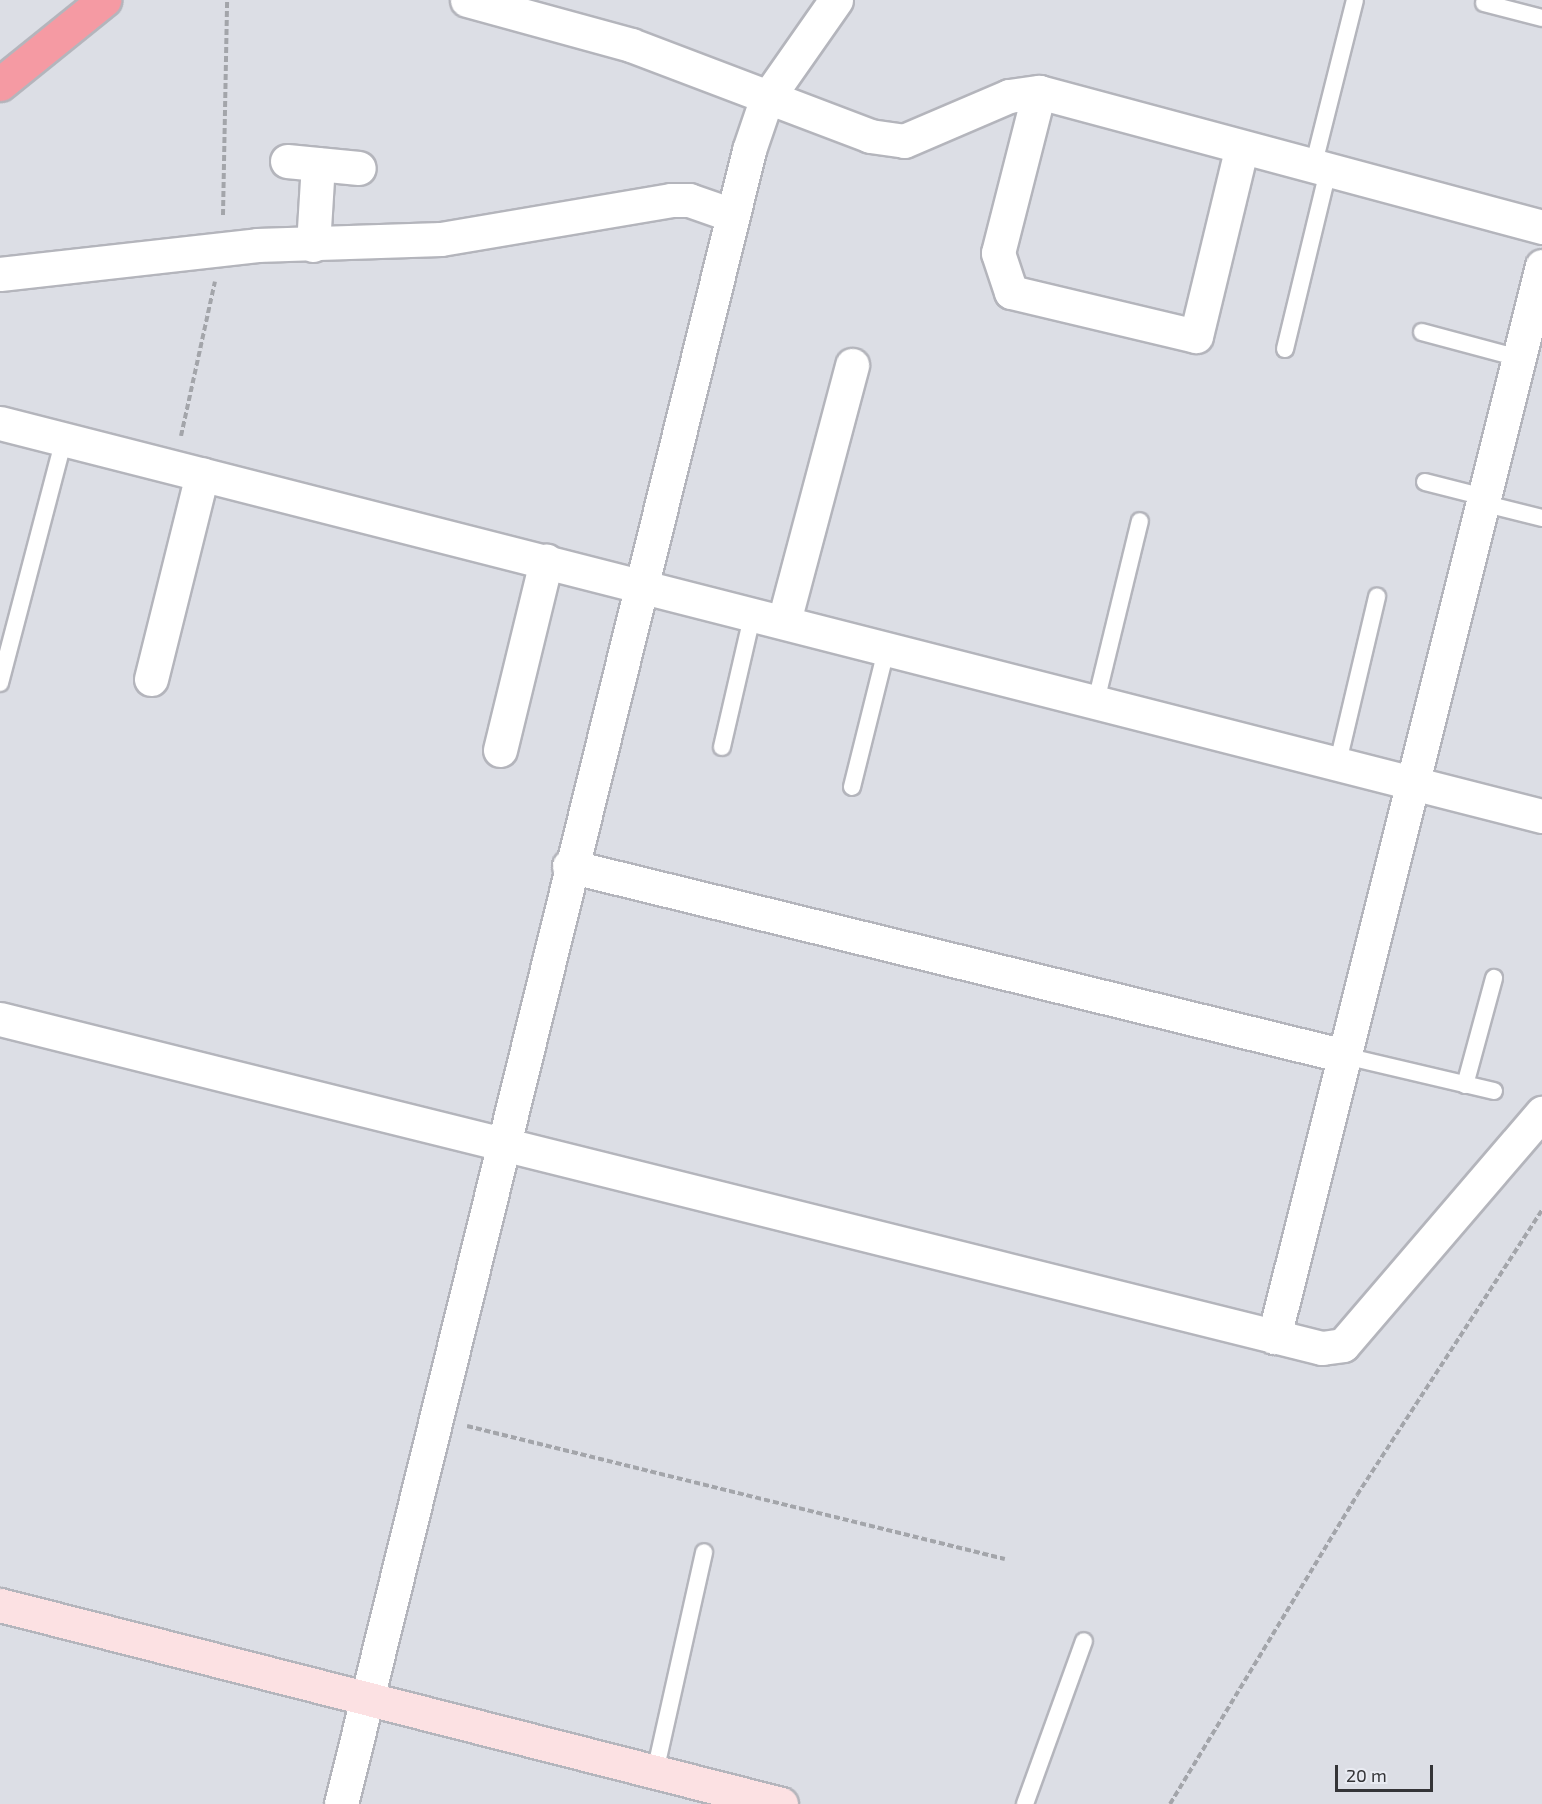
<!DOCTYPE html>
<html>
<head>
<meta charset="utf-8">
<style>
	body { margin:0 }
	#map { position:relative; width:1542px; height:1804px; overflow:hidden; background:#dcdee5; font-family:"Exo 2",sans-serif }
	div>[style] { position:absolute }
	.path>* { height:4px; margin-top:-2px; transform-origin:0; background:repeating-linear-gradient(90deg,#a3a5aa 0 6px,transparent 0 9px) }
	.roads { filter:drop-shadow(2px 0 #b4b5bc) drop-shadow(-2px 0 #b4b5bc) drop-shadow(0 2px #b4b5bc) drop-shadow(0 -2px #b4b5bc) }
	.lane>* { height:16px; margin:-8px; padding:0 8px; transform-origin:8px; border-radius:8px; background:#fff }
	.street>* { height:33px; margin:-16.5px; padding:0 16.5px; transform-origin:16.5px; border-radius:16.5px; background:#fff }
	.secondary>* { height:33px; margin:-16.5px; padding:0 16.5px; transform-origin:16.5px; border-radius:16.5px; background:#fce1e3 }
	.highway>* { height:33px; margin:-16.5px; padding:0 16.5px; transform-origin:16.5px; border-radius:16.5px; background:#f59aa3 }
	span { translate:-50% -50%; white-space:nowrap; text-align:center; line-height:1.15; -webkit-text-stroke:6px #e9ebf2; paint-order:stroke }
	.scale { position:absolute; left:1335px; top:1765px; width:98px; height:27px; box-sizing:border-box; border:3px solid #343437; border-top:0; padding-left:8px; font-size:18px; line-height:21px; white-space:nowrap; color:#343437; -webkit-text-stroke:4px #e9ebf2; paint-order:stroke }
</style>
</head>
<body>
<div id="map">
	<div class="path">
		<div style="left:223px;top:215px;width:215px;rotate:-88.9deg"></div>
		<div style="left:181px;top:436px;width:158px;rotate:-77.6deg"></div>
		<div style="left:467px;top:1426px;width:554px;rotate:13.89deg"></div>
		<div style="left:1170px;top:1804px;width:361px;rotate:-58.8deg"></div>
		<div style="left:1357px;top:1495px;width:340px;rotate:-57deg"></div>
	</div>
	<div class="roads">
		<div class="lane">
			<div style="left:1484px;top:3px;width:60px;rotate:14.5deg"></div>
			<div style="left:1313px;top:167px;width:172px;rotate:-75.9deg"></div>
			<div style="left:1422px;top:332px;width:100px;rotate:15deg"></div>
			<div style="left:1285px;top:349px;width:183px;rotate:-76.4deg"></div>
			<div style="left:1425px;top:482px;width:61px;rotate:14.3deg"></div>
			<div style="left:1482px;top:503px;width:62px;rotate:14deg"></div>
			<div style="left:0;top:683px;width:252px;rotate:-75.3deg"></div>
			<div style="left:1096px;top:701px;width:185px;rotate:-76.3deg"></div>
			<div style="left:722px;top:747px;width:138px;rotate:-77deg"></div>
			<div style="left:1338px;top:762px;width:170px;rotate:-76.7deg"></div>
			<div style="left:852px;top:787px;width:144px;rotate:-76deg"></div>
			<div style="left:1345px;top:1056px;width:153px;rotate:13.2deg"></div>
			<div style="left:1465px;top:1085px;width:111px;rotate:-74.8deg"></div>
			<div style="left:655px;top:1772px;width:225px;rotate:-77.4deg"></div>
			<div style="left:1025px;top:1804px;width:173px;rotate:-70.1deg"></div>
		</div>
		<div class="street">
			<div style="left:467px;top:0;width:170px;rotate:15.3deg"></div>
			<div style="left:631px;top:45px;width:256px;rotate:20.8deg"></div>
			<div style="left:870px;top:136px;width:34px;rotate:8deg"></div>
			<div style="left:904px;top:141px;width:114px;rotate:-23.2deg"></div>
			<div style="left:1009px;top:96px;width:30px;rotate:-8deg"></div>
			<div style="left:1039px;top:92px;width:521px;rotate:15.02deg"></div>
			<div style="left:1039px;top:92px;width:166px;rotate:104.3deg"></div>
			<div style="left:998px;top:253px;width:41px;rotate:71.6deg"></div>
			<div style="left:1011px;top:292px;width:190px;rotate:13.4deg"></div>
			<div style="left:1196px;top:336px;width:191px;rotate:-76.4deg"></div>
			<div style="left:287px;top:161px;width:72px;rotate:5.6deg"></div>
			<div style="left:313px;top:245px;width:81px;rotate:-86.5deg"></div>
			<div style="left:0;top:274px;width:259px;rotate:-6.4deg"></div>
			<div style="left:257px;top:245px;width:184px;rotate:-1.9deg"></div>
			<div style="left:441px;top:239px;width:233px;rotate:-9.6deg"></div>
			<div style="left:671px;top:200px;width:18px"></div>
			<div style="left:689px;top:200px;width:46px;rotate:19.2deg"></div>
			<div style="left:0;top:423px;width:1591px;rotate:14.3deg"></div>
			<div style="left:784px;top:621px;width:265px;rotate:-75.1deg"></div>
			<div style="left:151px;top:679px;width:211px;rotate:-76deg"></div>
			<div style="left:500px;top:750px;width:195px;rotate:-76.3deg"></div>
			<div style="left:569px;top:866px;width:799px;rotate:13.76deg"></div>
			<div style="left:0;top:1019px;width:1362px;rotate:13.98deg"></div>
			<div style="left:1322px;top:1348px;width:21px;rotate:-8deg"></div>
			<div style="left:1343px;top:1345px;width:306px;rotate:-49.4deg"></div>
			<div style="left:1274px;top:1337px;width:1104px;rotate:-75.95deg"></div>
			<div style="left:341px;top:1804px;width:1704px;rotate:-76.14deg"></div>
			<div style="left:749px;top:150px;width:53px;rotate:-71.2deg"></div>
			<div style="left:766px;top:100px;width:122px;rotate:-55deg"></div>
		</div>
		<div class="secondary">
			<div style="left:0;top:1605px;width:806px;rotate:14.29deg"></div>
		</div>
		<div class="highway">
			<div style="left:0;top:84px;width:134px;rotate:-38.9deg"></div>
		</div>
	</div>
	<div class="scale">20 m</div>
</div>
</body>
</html>
